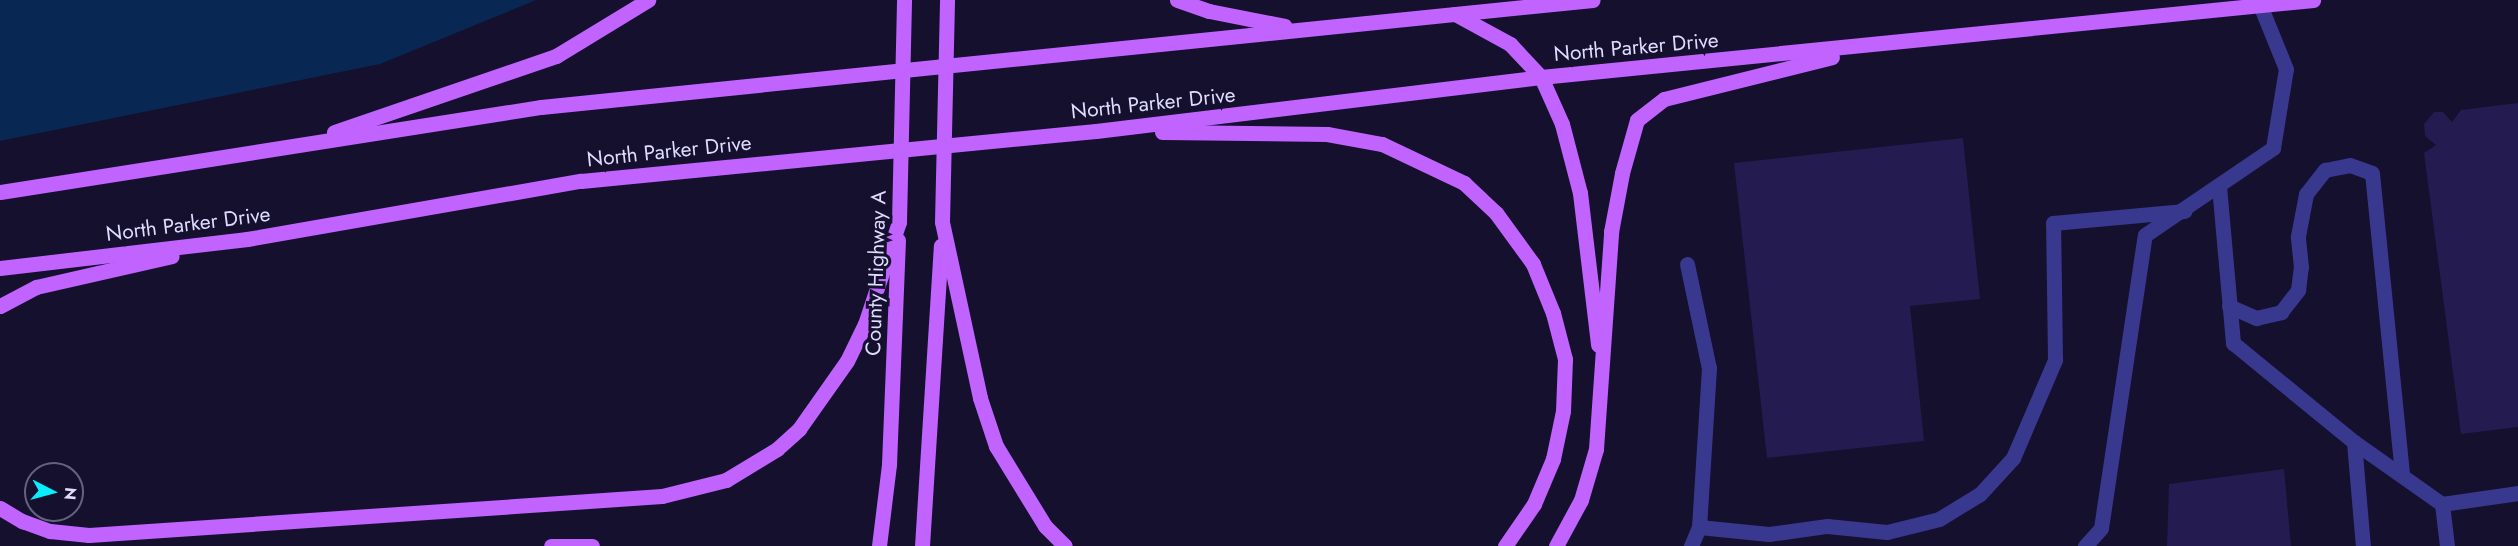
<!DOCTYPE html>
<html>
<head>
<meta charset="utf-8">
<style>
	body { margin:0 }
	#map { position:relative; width:2518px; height:546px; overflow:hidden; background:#14102d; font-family:Jost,sans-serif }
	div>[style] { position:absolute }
	.water>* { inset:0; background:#092753 }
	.building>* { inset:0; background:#241b50 }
	.minor>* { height:15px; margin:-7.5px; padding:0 7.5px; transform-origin:7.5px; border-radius:7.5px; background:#39388f }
	.major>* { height:15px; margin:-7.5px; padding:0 7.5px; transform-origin:7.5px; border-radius:7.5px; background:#c063ff }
	.major-bridge>* { height:15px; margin:-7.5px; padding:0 7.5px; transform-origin:7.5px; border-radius:7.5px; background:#c063ff }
	span { translate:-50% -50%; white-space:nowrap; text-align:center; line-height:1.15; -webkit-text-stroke:6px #14102d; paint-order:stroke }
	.street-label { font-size:21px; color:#dfdcff }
	.north { position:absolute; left:24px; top:462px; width:60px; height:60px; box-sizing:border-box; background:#14102d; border:2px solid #656281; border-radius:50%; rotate:96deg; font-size:16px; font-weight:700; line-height:24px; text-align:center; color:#dfdcff }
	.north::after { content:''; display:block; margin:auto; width:21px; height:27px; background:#08eeff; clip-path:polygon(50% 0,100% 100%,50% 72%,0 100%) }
</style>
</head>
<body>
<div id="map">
	<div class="water">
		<div style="clip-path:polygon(0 0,536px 0,380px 64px,0 141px)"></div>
	</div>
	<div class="building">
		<div style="clip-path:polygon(2518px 103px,2518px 427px,2461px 434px,2424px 153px,2436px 145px,2425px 136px,2424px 124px,2434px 112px,2443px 112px,2452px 122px,2461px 110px)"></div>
		<div style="clip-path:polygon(1963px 138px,1980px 299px,1910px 306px,1924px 441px,1767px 458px,1734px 163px)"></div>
		<div style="clip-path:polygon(2284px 469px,2291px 546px,2167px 546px,2169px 484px)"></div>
	</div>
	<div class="minor">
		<div style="left:2219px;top:186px;width:158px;rotate:84.9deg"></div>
		<div style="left:2233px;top:343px;width:156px;rotate:39.3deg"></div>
		<div style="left:2354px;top:442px;width:108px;rotate:35.2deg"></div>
		<div style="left:1687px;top:264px;width:106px;rotate:78.1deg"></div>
		<div style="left:1709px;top:368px;width:159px;rotate:93.6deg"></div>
		<div style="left:1699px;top:527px;width:21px;rotate:113deg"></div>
		<div style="left:2229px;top:306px;width:30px;rotate:24deg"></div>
		<div style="left:2256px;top:318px;width:26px;rotate:-13deg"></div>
		<div style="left:2281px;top:312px;width:28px;rotate:-52deg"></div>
		<div style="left:2298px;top:290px;width:23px;rotate:-83deg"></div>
		<div style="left:2301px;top:267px;width:31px;rotate:-96deg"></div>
		<div style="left:2298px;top:236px;width:43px;rotate:-79.2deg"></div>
		<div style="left:2306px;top:194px;width:31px;rotate:-52deg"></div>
		<div style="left:2325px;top:170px;width:25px;rotate:-11deg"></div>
		<div style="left:2350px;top:165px;width:23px;rotate:20deg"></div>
		<div style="left:2372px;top:173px;width:301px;rotate:84.3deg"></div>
		<div style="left:2354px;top:442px;width:104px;rotate:85.1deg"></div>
		<div style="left:1699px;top:527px;width:70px;rotate:5.7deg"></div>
		<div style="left:1769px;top:534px;width:59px;rotate:-7.9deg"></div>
		<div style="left:1827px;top:526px;width:60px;rotate:5.7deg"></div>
		<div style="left:1887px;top:532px;width:54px;rotate:-14deg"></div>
		<div style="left:1939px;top:519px;width:48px;rotate:-31.4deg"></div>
		<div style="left:1980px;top:494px;width:49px;rotate:-47.5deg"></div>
		<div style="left:2013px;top:458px;width:107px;rotate:-66.8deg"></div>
		<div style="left:2055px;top:360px;width:137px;rotate:-90.8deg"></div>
		<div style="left:2053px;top:223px;width:132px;rotate:-5.2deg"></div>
		<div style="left:2085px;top:546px;width:24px;rotate:-48deg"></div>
		<div style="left:2101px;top:528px;width:296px;rotate:-81.5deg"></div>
		<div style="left:2145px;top:235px;width:155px;rotate:-34.2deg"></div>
		<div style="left:2273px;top:148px;width:80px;rotate:-80.7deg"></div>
		<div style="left:2286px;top:69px;width:74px;rotate:-112.1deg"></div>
		<div style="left:2447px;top:546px;width:42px;rotate:-96.8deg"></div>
		<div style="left:2442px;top:504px;width:77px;rotate:-8.2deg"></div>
	</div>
	<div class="major">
		<div style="left:1177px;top:0;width:34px;rotate:19deg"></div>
		<div style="left:1209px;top:11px;width:77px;rotate:11.2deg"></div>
		<div style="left:1455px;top:14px;width:63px;rotate:28.6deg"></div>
		<div style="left:1510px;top:44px;width:45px;rotate:46.8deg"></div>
		<div style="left:1541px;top:77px;width:51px;rotate:65.9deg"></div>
		<div style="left:1562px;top:124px;width:71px;rotate:75.4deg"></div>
		<div style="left:1580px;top:193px;width:153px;rotate:83.2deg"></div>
		<div style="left:334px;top:132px;width:235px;rotate:-18.9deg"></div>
		<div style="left:556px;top:56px;width:108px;rotate:-31.3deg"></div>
		<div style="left:1162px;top:132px;width:165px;rotate:0.7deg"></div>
		<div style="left:1327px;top:134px;width:56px;rotate:10.3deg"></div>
		<div style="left:1382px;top:144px;width:91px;rotate:25.4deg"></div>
		<div style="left:1464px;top:183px;width:44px;rotate:43.2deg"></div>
		<div style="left:1496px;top:213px;width:63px;rotate:54deg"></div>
		<div style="left:1533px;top:264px;width:53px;rotate:67.8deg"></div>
		<div style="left:1553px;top:313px;width:48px;rotate:75.4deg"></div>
		<div style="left:1565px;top:359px;width:52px;rotate:92.2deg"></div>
		<div style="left:1563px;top:411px;width:49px;rotate:101.8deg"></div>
		<div style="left:1553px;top:459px;width:49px;rotate:112.9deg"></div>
		<div style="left:1534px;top:504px;width:51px;rotate:124.6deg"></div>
		<div style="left:0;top:192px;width:548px;rotate:-8.93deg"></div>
		<div style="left:541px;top:107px;width:1057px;rotate:-5.81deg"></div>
		<div style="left:942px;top:222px;width:180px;rotate:77.8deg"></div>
		<div style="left:980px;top:398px;width:51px;rotate:71.6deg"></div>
		<div style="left:996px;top:446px;width:94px;rotate:58.5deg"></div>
		<div style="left:1045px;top:526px;width:28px;rotate:45deg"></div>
		<div style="left:0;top:268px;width:249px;rotate:-6.7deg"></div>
		<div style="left:247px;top:239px;width:339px;rotate:-9.9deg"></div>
		<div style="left:581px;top:181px;width:517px;rotate:-5.55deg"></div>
		<div style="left:1096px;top:131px;width:448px;rotate:-6.9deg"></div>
		<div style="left:1541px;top:77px;width:776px;rotate:-5.7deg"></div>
		<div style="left:0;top:306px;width:41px;rotate:-27.8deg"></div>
		<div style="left:36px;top:287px;width:139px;rotate:-12.8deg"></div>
		<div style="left:0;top:508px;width:26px;rotate:31deg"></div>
		<div style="left:22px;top:521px;width:30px;rotate:20deg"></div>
		<div style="left:50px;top:531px;width:39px;rotate:6deg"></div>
		<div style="left:89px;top:535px;width:574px;rotate:-3.89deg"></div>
		<div style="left:662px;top:496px;width:66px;rotate:-14deg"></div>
		<div style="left:726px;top:480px;width:60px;rotate:-31.3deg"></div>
		<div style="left:777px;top:449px;width:30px;rotate:-42deg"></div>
		<div style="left:799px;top:429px;width:83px;rotate:-54.8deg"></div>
		<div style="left:847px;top:361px;width:41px;rotate:-64.1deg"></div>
		<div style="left:865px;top:324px;width:108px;rotate:-71.6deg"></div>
		<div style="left:551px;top:546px;width:41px"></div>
		<div style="left:879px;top:546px;width:83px;rotate:-83deg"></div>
		<div style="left:889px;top:464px;width:224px;rotate:-87.7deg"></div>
		<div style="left:922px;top:546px;width:301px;rotate:-86.4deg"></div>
		<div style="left:1556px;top:546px;width:52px;rotate:-61.5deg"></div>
		<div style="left:1581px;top:500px;width:53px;rotate:-73.6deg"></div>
		<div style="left:1596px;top:449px;width:218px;rotate:-86deg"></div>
		<div style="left:1611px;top:232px;width:60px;rotate:-79.4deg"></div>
		<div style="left:1622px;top:173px;width:55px;rotate:-74.2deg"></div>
		<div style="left:1637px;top:120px;width:34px;rotate:-38deg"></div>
		<div style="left:1664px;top:99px;width:173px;rotate:-14deg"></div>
	</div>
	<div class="major-bridge">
		<div style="left:899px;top:222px;width:222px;rotate:-88.7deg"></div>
		<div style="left:942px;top:222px;width:222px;rotate:-88.7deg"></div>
	</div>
	<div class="street-label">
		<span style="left:1636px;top:47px;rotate:-5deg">North Parker Drive</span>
		<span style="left:1153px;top:103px;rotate:-6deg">North Parker Drive</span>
		<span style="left:669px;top:151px;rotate:-6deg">North Parker Drive</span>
		<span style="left:188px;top:224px;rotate:-7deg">North Parker Drive</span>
		<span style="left:876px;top:273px;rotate:-88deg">County Highway A</span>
	</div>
	<div class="north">N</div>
</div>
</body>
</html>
